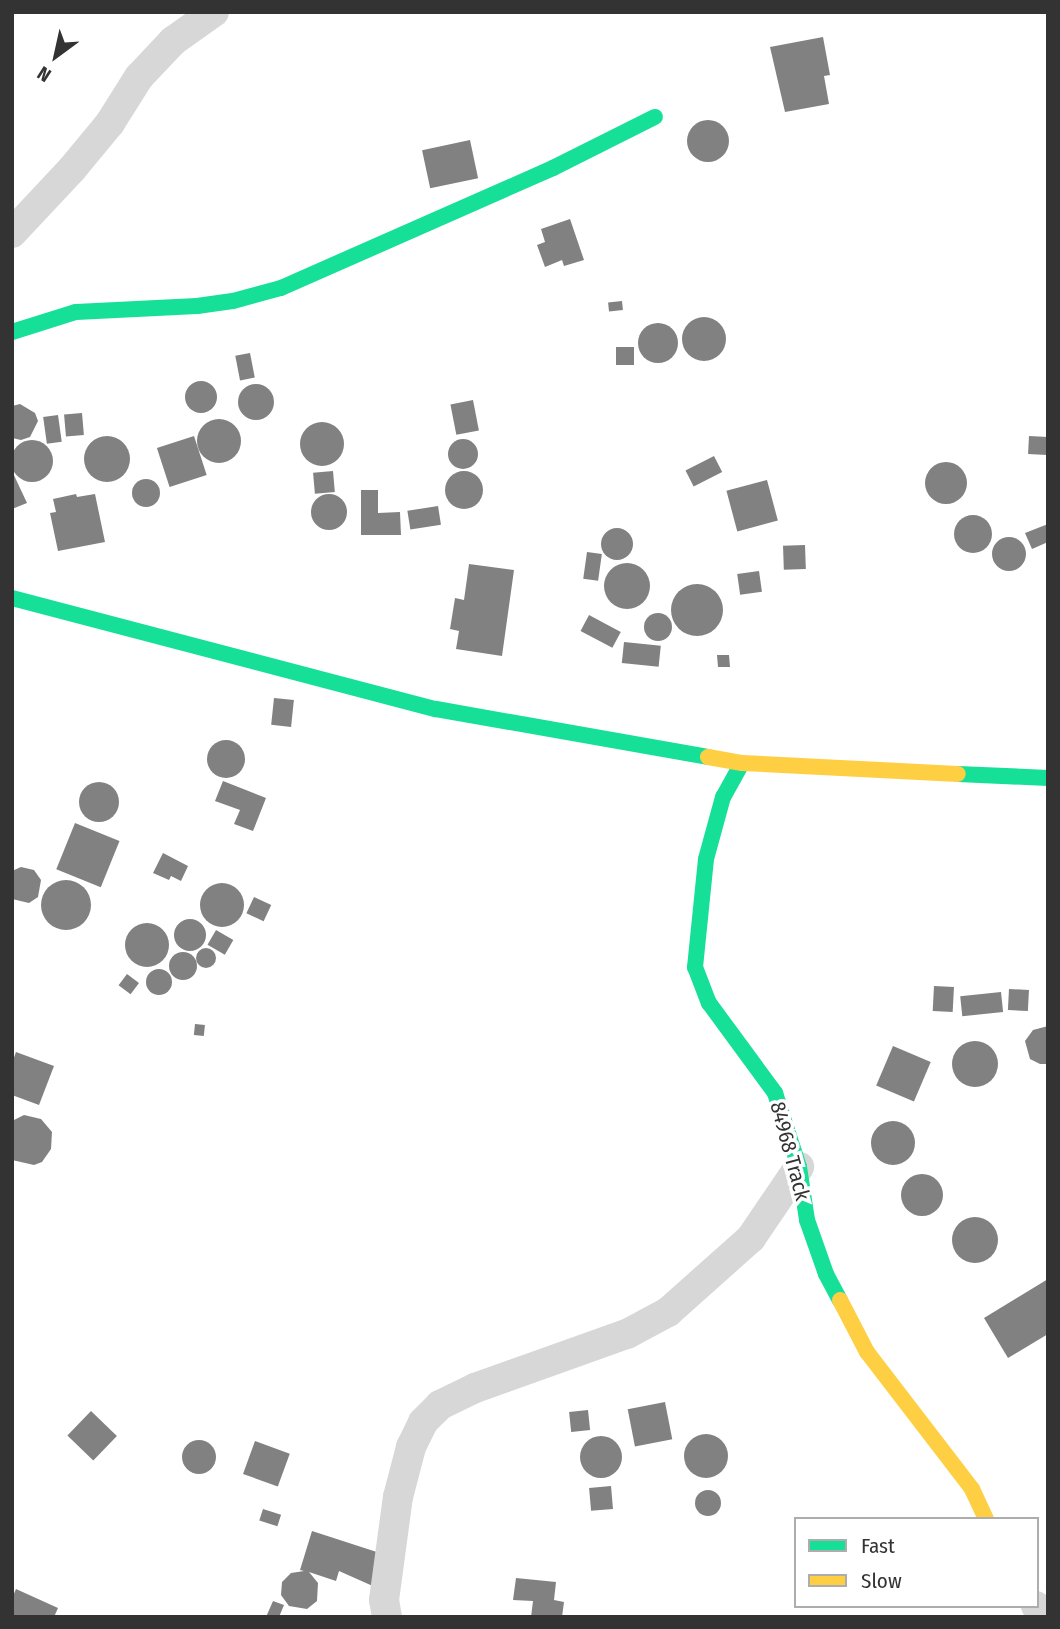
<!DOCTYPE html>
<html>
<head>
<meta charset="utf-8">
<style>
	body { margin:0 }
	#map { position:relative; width:1060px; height:1629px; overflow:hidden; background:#fff; font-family:"Fira Sans Condensed",sans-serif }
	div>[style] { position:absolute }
	.building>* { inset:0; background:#818181; transform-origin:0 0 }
	.round { border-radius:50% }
	.street>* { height:30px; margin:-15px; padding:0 15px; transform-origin:15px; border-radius:15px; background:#d7d7d7 }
	.fast>* { height:16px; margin:-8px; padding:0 8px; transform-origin:8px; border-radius:8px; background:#16e098 }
	.slow>* { height:16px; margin:-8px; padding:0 8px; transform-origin:8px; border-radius:8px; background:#ffcf43 }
	span { translate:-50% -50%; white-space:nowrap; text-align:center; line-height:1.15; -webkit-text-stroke:7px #fff; paint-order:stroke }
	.street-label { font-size:21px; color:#333 }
	.frame { position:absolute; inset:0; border:14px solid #333; pointer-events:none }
	.legend { position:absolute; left:794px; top:1517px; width:245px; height:91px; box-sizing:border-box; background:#fff; border:2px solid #adadad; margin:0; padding:9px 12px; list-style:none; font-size:21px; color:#333 }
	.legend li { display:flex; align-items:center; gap:14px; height:35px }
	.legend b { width:35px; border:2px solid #adadad }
	.north { position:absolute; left:21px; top:21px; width:70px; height:70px; -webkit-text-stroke:5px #fff; paint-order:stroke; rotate:213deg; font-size:19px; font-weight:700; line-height:28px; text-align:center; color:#333 }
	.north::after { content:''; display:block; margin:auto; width:24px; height:32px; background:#333; clip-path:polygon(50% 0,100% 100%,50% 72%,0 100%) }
</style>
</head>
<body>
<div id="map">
	<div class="building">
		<div style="clip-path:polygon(823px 37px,830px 75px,824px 76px,829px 104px,785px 112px,770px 47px)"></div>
		<div class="round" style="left:687px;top:120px;width:42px;height:42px"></div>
		<div style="left:470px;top:140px;width:39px;height:49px;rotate:78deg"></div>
		<div style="clip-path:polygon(570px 219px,584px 260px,564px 266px,562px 260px,545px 267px,537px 245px,545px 242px,541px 229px)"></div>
		<div style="left:622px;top:301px;width:9px;height:14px;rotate:84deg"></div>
		<div class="round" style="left:682px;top:317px;width:44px;height:44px"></div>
		<div class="round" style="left:638px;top:323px;width:40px;height:40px"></div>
		<div style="left:616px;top:347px;width:18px;height:18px"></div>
		<div style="left:250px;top:353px;width:25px;height:15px;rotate:79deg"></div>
		<div class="round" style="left:185px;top:381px;width:32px;height:32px"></div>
		<div class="round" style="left:238px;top:384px;width:36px;height:36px"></div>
		<div style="left:473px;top:400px;width:31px;height:23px;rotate:79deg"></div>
		<div style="clip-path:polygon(20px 404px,35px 413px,38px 421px,30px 437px,21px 440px,12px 438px,12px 406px)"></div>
		<div style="left:82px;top:413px;width:22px;height:18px;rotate:85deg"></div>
		<div style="left:58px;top:415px;width:27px;height:15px;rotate:82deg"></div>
		<div class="round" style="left:197px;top:419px;width:44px;height:44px"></div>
		<div class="round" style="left:300px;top:422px;width:44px;height:44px"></div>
		<div style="left:194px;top:436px;width:41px;height:39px;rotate:72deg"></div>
		<div style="left:1029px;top:436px;width:19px;height:18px;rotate:3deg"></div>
		<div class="round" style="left:84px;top:436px;width:46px;height:46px"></div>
		<div class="round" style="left:448px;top:439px;width:30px;height:30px"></div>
		<div class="round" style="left:11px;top:440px;width:42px;height:42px"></div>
		<div style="left:714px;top:456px;width:18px;height:32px;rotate:63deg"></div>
		<div class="round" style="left:925px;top:462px;width:42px;height:42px"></div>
		<div style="clip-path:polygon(12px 471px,27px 503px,12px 509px)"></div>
		<div style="left:333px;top:471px;width:21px;height:20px;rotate:85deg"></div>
		<div class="round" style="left:445px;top:471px;width:38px;height:38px"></div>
		<div class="round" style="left:132px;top:479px;width:28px;height:28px"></div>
		<div style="left:767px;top:480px;width:42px;height:42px;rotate:75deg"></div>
		<div style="clip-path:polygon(361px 490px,378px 490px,378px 513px,400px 512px,401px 535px,361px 535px)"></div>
		<div class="round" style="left:311px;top:494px;width:36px;height:36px"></div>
		<div style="clip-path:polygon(76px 494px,77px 497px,95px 494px,105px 542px,58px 551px,50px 513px,56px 512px,53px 499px)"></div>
		<div style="left:438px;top:506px;width:19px;height:31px;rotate:81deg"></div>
		<div class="round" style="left:954px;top:515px;width:38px;height:38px"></div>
		<div style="clip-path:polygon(1048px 524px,1048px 542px,1032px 549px,1025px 533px)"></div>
		<div class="round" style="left:601px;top:528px;width:32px;height:32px"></div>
		<div class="round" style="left:992px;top:537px;width:34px;height:34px"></div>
		<div style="left:805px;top:545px;width:24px;height:22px;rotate:88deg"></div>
		<div style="left:587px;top:552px;width:15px;height:27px;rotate:8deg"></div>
		<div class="round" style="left:604px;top:563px;width:46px;height:46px"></div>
		<div style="clip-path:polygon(469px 564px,514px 570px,502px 656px,456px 649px,459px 631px,450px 629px,455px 598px,464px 600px)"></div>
		<div style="left:759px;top:571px;width:21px;height:22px;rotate:82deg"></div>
		<div class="round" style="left:671px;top:584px;width:52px;height:52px"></div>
		<div class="round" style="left:644px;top:613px;width:28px;height:28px"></div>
		<div style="left:589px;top:615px;width:36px;height:18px;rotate:28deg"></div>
		<div style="left:624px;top:642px;width:37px;height:21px;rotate:6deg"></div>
		<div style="clip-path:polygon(717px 655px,729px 655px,730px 667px,718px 667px)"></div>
		<div style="left:274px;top:698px;width:20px;height:27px;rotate:6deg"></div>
		<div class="round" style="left:207px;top:740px;width:38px;height:38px"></div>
		<div style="clip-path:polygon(223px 781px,266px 798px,253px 831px,234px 824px,240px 810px,215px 801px)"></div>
		<div class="round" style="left:79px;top:782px;width:40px;height:40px"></div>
		<div style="left:75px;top:823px;width:48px;height:50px;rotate:22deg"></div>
		<div style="clip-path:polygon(163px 853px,188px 866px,181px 881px,171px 876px,169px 880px,153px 873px)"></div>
		<div style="clip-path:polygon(21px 867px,34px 870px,41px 880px,38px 897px,29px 903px,12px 899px,12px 871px)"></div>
		<div class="round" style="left:41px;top:880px;width:50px;height:50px"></div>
		<div class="round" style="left:200px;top:883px;width:44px;height:44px"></div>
		<div style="left:254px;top:897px;width:19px;height:18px;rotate:25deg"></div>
		<div class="round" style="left:174px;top:919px;width:32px;height:32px"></div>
		<div class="round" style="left:125px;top:923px;width:44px;height:44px"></div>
		<div style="left:216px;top:930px;width:20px;height:17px;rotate:30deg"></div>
		<div class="round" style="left:196px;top:948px;width:20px;height:20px"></div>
		<div class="round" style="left:169px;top:952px;width:28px;height:28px"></div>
		<div class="round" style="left:146px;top:969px;width:26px;height:26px"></div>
		<div style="left:127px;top:974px;width:15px;height:14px;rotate:37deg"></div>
		<div style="left:934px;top:986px;width:20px;height:25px;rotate:3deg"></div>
		<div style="left:1009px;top:989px;width:20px;height:21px;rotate:3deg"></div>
		<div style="left:1001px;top:992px;width:20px;height:41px;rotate:84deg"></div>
		<div style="left:195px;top:1024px;width:10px;height:11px;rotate:6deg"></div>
		<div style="clip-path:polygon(1048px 1026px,1048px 1064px,1040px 1064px,1030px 1059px,1025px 1041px,1033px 1030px)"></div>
		<div class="round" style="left:952px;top:1041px;width:46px;height:46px"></div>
		<div style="left:893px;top:1046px;width:41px;height:43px;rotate:23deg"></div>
		<div style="clip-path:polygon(16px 1052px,54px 1066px,39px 1105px,12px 1095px,12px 1063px)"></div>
		<div style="clip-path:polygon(24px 1115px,41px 1119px,52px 1132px,51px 1149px,42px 1162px,34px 1165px,12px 1160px,12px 1121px)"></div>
		<div class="round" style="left:871px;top:1121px;width:44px;height:44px"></div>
		<div class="round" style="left:901px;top:1174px;width:42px;height:42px"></div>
		<div class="round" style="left:952px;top:1217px;width:46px;height:46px"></div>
		<div style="clip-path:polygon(1048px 1279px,1048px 1334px,1008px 1358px,984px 1318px)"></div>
		<div style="left:665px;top:1402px;width:38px;height:38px;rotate:79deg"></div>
		<div style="left:588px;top:1410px;width:20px;height:19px;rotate:84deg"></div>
		<div style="left:91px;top:1411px;width:36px;height:34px;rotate:44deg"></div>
		<div class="round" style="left:684px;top:1434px;width:44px;height:44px"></div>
		<div class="round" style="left:580px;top:1436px;width:42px;height:42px"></div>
		<div class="round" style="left:182px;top:1440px;width:34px;height:34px"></div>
		<div style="left:255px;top:1441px;width:37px;height:35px;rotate:20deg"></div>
		<div style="left:611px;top:1486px;width:23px;height:22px;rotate:85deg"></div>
		<div class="round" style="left:695px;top:1490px;width:26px;height:26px"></div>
		<div style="left:263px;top:1509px;width:19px;height:12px;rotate:18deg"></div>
		<div style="clip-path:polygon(312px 1531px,386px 1555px,375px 1587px,339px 1571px,336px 1581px,309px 1572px,318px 1583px,317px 1601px,307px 1609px,289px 1606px,281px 1595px,282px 1582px,291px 1573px,304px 1571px,300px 1570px)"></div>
		<div style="clip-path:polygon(516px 1578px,556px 1582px,554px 1600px,564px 1602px,562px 1617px,531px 1617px,533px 1601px,513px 1600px)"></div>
		<div style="clip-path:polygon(16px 1589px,58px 1608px,54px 1617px,12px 1617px,12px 1598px)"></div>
		<div style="clip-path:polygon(273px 1601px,284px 1605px,279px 1617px,266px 1617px)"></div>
	</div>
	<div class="street">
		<div style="left:12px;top:233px;width:88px;rotate:-46.8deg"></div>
		<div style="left:72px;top:169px;width:60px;rotate:-50.4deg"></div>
		<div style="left:110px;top:123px;width:54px;rotate:-57.8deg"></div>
		<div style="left:139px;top:77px;width:50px;rotate:-46.6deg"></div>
		<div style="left:173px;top:41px;width:50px;rotate:-35.3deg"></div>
		<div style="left:1036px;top:1606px;width:15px;rotate:48deg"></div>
		<div style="left:387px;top:1617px;width:17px;rotate:-100deg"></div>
		<div style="left:384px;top:1600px;width:104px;rotate:-82.3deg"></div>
		<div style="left:398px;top:1497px;width:52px;rotate:-75.4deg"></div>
		<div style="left:411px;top:1447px;width:28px;rotate:-64deg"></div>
		<div style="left:423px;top:1422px;width:24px;rotate:-45deg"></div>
		<div style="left:440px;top:1405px;width:39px;rotate:-26deg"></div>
		<div style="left:475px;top:1388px;width:161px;rotate:-19.6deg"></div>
		<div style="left:627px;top:1334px;width:47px;rotate:-28.2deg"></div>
		<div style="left:668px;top:1312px;width:111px;rotate:-41.7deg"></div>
		<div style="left:751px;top:1238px;width:86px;rotate:-55.9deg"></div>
	</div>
	<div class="fast">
		<div style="left:12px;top:332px;width:67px;rotate:-17.4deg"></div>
		<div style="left:76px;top:312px;width:121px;rotate:-2.8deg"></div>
		<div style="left:197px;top:306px;width:36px;rotate:-8deg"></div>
		<div style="left:233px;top:301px;width:50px;rotate:-15.2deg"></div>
		<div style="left:281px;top:288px;width:297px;rotate:-23.8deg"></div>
		<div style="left:553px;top:168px;width:114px;rotate:-26.6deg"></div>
		<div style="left:12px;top:598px;width:438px;rotate:14.7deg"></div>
		<div style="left:436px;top:709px;width:276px;rotate:10deg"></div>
		<div style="left:742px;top:763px;width:39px;rotate:119deg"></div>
		<div style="left:723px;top:797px;width:64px;rotate:105.3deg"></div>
		<div style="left:706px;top:859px;width:109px;rotate:95.8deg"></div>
		<div style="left:695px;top:967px;width:39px;rotate:69deg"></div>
		<div style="left:709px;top:1003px;width:112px;rotate:53.7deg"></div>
		<div style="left:775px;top:1093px;width:78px;rotate:72deg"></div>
		<div style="left:799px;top:1167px;width:54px;rotate:81.4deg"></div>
		<div style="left:807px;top:1220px;width:57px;rotate:70.6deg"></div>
		<div style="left:826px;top:1274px;width:30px;rotate:62deg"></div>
		<div style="left:958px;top:774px;width:90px;rotate:2.5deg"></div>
	</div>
	<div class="slow">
		<div style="left:708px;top:757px;width:35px;rotate:10deg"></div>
		<div style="left:742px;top:763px;width:216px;rotate:2.9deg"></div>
		<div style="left:840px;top:1300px;width:59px;rotate:62.6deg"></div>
		<div style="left:867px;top:1352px;width:173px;rotate:52.5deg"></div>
		<div style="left:972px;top:1489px;width:33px;rotate:65deg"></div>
	</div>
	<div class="street-label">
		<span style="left:790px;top:1151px;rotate:75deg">84968 Track</span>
	</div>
	<div class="frame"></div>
	<ul class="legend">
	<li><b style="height:9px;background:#16e098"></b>Fast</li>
	<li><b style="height:9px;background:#ffcf43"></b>Slow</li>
	</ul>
	<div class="north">N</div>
</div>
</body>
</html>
